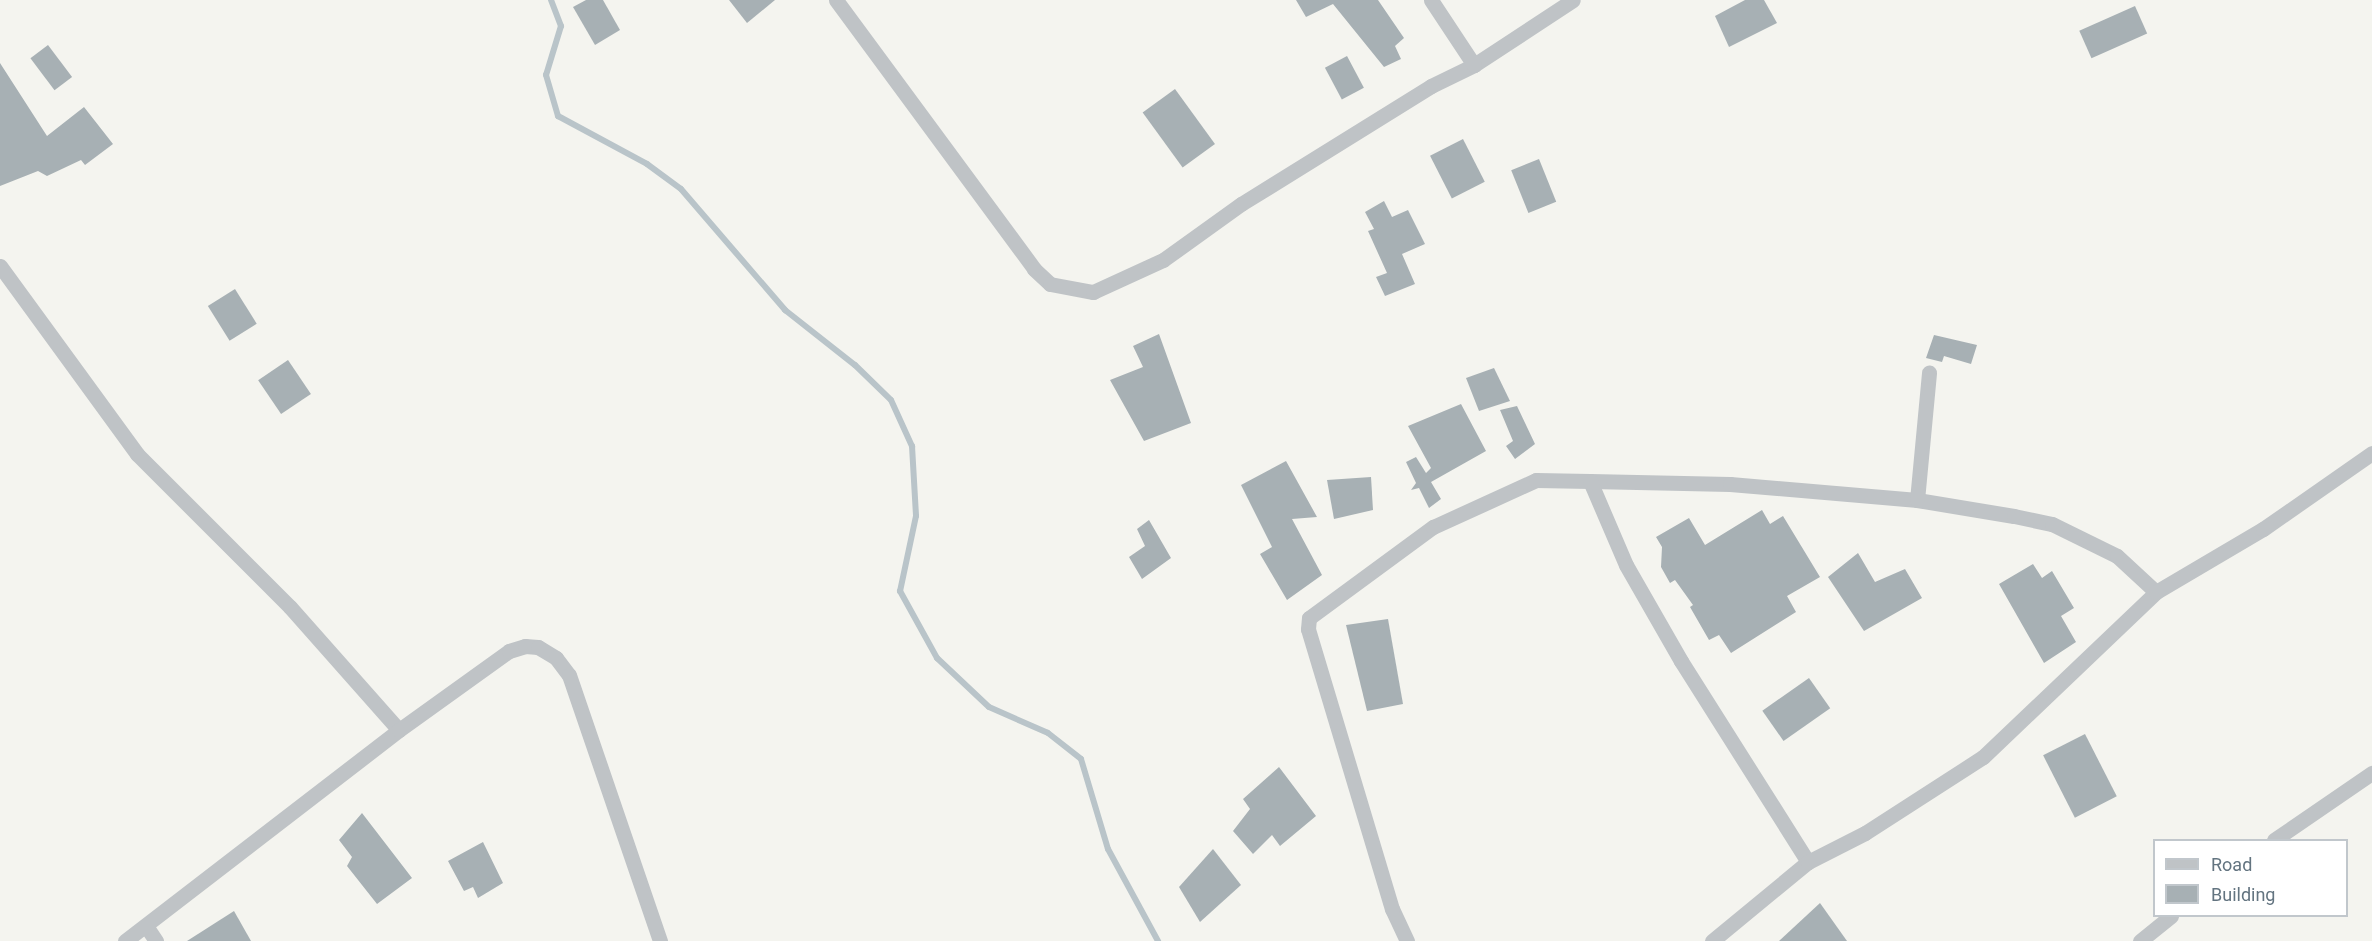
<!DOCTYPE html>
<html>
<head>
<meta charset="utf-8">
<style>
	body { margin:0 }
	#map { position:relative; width:2372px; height:941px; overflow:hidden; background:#f4f4ef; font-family:Roboto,sans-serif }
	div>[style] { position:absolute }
	.stream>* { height:6px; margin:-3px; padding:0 3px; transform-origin:3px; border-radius:3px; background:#b9c4c9 }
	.building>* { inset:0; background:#a7b0b4; transform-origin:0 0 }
	.minor>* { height:15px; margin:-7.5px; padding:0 7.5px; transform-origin:7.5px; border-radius:7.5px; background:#bfc3c6 }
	span { translate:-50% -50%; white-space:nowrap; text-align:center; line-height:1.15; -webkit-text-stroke:6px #fff; paint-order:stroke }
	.legend { position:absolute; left:2153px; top:839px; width:195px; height:78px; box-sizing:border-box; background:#fff; border:2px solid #c1c7cc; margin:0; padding:8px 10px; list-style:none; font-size:18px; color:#637480 }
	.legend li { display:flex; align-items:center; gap:12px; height:30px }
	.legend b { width:30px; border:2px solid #c1c7cc }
</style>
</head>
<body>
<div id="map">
	<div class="stream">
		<div style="left:551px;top:0;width:28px;rotate:69deg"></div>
		<div style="left:561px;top:26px;width:51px;rotate:107deg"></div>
		<div style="left:546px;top:75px;width:43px;rotate:73.7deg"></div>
		<div style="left:558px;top:116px;width:101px;rotate:28.3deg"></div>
		<div style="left:647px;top:164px;width:42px;rotate:36.3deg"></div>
		<div style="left:681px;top:189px;width:160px;rotate:49.3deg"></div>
		<div style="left:785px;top:310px;width:89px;rotate:38.2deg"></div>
		<div style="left:855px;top:365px;width:50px;rotate:44.2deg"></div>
		<div style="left:891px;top:400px;width:51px;rotate:65.5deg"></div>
		<div style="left:912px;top:446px;width:70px;rotate:86.7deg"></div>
		<div style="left:916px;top:516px;width:77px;rotate:102deg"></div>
		<div style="left:900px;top:591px;width:77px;rotate:61.1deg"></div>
		<div style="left:937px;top:658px;width:71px;rotate:43.3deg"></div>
		<div style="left:989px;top:707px;width:64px;rotate:23.8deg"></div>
		<div style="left:1048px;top:733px;width:42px;rotate:38.2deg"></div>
		<div style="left:1081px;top:759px;width:94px;rotate:73.3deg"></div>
		<div style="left:1108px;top:849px;width:105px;rotate:61.5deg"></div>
	</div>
	<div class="building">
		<div style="clip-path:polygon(586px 0,603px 0,620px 30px,595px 45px,573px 7px)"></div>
		<div style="clip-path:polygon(729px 0,775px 0,747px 23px)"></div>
		<div style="clip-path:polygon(1296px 0,1378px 0,1404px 38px,1395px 46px,1401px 59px,1384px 67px,1333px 4px,1306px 17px)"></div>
		<div style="clip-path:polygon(1745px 0,1764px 0,1777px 23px,1729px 47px,1715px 16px)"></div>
		<div style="left:2135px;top:6px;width:30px;height:61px;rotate:66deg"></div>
		<div style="left:48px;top:45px;width:40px;height:22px;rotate:53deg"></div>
		<div style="left:1347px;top:56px;width:36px;height:25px;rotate:62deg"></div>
		<div style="clip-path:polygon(0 63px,47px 136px,84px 107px,113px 144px,85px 165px,81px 160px,47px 176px,38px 171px,0 186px)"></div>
		<div style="left:1175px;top:89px;width:68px;height:40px;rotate:54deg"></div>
		<div style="left:1463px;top:139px;width:48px;height:37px;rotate:63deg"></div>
		<div style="left:1539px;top:159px;width:46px;height:30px;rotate:68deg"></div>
		<div style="clip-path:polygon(1384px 201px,1392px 217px,1408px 210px,1425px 244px,1402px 254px,1415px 284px,1385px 296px,1376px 277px,1387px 273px,1368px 231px,1374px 229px,1365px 212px)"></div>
		<div style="left:235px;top:289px;width:41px;height:32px;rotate:58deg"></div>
		<div style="clip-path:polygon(1159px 334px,1191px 423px,1144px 441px,1110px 380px,1143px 367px,1133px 346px)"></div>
		<div style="clip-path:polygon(1934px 335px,1977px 345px,1971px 364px,1944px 356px,1942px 362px,1926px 358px)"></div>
		<div style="left:288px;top:360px;width:41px;height:36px;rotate:56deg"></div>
		<div style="clip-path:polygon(1494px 368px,1510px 401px,1479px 411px,1466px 378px)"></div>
		<div style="clip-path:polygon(1461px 404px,1486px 451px,1431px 482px,1441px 499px,1429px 508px,1419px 488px,1411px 490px,1416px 483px,1406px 462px,1416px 457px,1426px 473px,1431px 468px,1408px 426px)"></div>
		<div style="clip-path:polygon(1517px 406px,1535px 444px,1515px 459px,1506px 446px,1513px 441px,1500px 410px)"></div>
		<div style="clip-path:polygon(1286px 461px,1317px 517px,1292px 519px,1322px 575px,1287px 600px,1260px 554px,1272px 547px,1241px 485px)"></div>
		<div style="clip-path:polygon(1371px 477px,1373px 510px,1334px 519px,1327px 480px)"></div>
		<div style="clip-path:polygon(1762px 510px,1770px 524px,1783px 516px,1820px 577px,1787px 596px,1796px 612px,1731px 653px,1719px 635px,1709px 640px,1690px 607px,1693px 605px,1675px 580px,1670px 583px,1661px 567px,1662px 547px,1656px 537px,1689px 518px,1705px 545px)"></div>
		<div style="clip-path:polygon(1149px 520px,1171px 558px,1142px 579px,1129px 557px,1145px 546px,1137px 529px)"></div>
		<div style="clip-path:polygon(1858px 553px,1875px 582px,1905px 569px,1922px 598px,1864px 631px,1828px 577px)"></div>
		<div style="clip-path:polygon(2033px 564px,2042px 578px,2052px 571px,2074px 608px,2061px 616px,2076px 642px,2044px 663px,1999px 584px)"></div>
		<div style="clip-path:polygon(1388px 619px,1403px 704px,1367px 711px,1346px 625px)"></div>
		<div style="left:1809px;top:678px;width:37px;height:57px;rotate:55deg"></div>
		<div style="left:2085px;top:734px;width:70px;height:47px;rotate:63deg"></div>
		<div style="clip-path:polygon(1279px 767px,1316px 816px,1280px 846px,1272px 835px,1253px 854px,1233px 831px,1250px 809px,1243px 799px)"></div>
		<div style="clip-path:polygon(362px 813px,412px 878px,377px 904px,347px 866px,352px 857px,339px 840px)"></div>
		<div style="clip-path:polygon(483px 842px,503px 883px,478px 898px,473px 887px,464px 891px,448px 861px)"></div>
		<div style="clip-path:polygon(1213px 849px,1241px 885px,1200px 922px,1179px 887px)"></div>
		<div style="clip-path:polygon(1820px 903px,1847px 941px,1779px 941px)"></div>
		<div style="clip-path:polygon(234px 911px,251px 941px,187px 941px)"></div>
	</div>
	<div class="minor">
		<div style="left:836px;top:0;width:334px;rotate:53.6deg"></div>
		<div style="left:1034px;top:269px;width:22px;rotate:43deg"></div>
		<div style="left:1050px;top:284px;width:44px;rotate:10.5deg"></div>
		<div style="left:1093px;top:292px;width:77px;rotate:-24.6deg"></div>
		<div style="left:1163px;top:260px;width:96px;rotate:-35.7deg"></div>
		<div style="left:1241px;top:204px;width:224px;rotate:-31.8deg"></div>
		<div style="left:1431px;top:86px;width:48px;rotate:-26deg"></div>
		<div style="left:1474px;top:65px;width:118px;rotate:-33.3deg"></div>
		<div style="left:1431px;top:0;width:78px;rotate:56.5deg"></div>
		<div style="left:0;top:266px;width:233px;rotate:53.9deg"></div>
		<div style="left:137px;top:454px;width:216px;rotate:45deg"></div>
		<div style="left:290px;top:607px;width:164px;rotate:48.5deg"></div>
		<div style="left:1590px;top:481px;width:140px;rotate:1.2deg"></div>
		<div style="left:1730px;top:484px;width:188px;rotate:4.9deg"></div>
		<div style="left:1917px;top:500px;width:98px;rotate:9.4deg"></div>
		<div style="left:2014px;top:516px;width:39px;rotate:12deg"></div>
		<div style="left:2052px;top:524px;width:72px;rotate:26.2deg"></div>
		<div style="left:2117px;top:556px;width:53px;rotate:42.7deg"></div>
		<div style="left:1917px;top:500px;width:128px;rotate:-84.6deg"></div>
		<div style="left:2274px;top:840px;width:119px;rotate:-34.4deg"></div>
		<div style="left:146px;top:926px;width:18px;rotate:56deg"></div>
		<div style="left:125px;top:941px;width:346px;rotate:-37.6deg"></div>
		<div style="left:399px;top:730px;width:135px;rotate:-35.7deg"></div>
		<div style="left:509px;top:651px;width:17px;rotate:-17deg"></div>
		<div style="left:525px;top:646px;width:13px;rotate:4deg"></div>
		<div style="left:538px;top:647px;width:21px;rotate:31deg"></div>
		<div style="left:556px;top:658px;width:21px;rotate:53deg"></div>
		<div style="left:569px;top:675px;width:281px;rotate:71.1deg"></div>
		<div style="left:1407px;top:941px;width:35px;rotate:-115deg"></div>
		<div style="left:1392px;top:909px;width:292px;rotate:-106.7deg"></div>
		<div style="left:1308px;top:629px;width:11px;rotate:-85deg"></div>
		<div style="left:1309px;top:618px;width:154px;rotate:-36.3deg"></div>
		<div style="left:1433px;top:527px;width:113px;rotate:-24.5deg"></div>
		<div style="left:1536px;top:480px;width:54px;rotate:1.1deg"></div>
		<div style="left:1590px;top:481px;width:91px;rotate:66.8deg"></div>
		<div style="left:1626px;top:565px;width:111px;rotate:60.2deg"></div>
		<div style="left:1681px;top:661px;width:238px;rotate:57.7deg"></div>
		<div style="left:1712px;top:941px;width:124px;rotate:-39.5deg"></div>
		<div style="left:1808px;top:862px;width:64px;rotate:-27deg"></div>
		<div style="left:1865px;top:833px;width:140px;rotate:-32.8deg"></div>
		<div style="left:1983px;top:757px;width:239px;rotate:-43.6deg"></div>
		<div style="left:2156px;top:592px;width:124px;rotate:-30.5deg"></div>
		<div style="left:2263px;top:529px;width:133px;rotate:-34.9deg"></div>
		<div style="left:2140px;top:941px;width:40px;rotate:-39deg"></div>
	</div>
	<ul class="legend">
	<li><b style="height:8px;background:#bfc3c6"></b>Road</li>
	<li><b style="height:16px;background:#a7b0b4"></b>Building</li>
	</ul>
</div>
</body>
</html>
